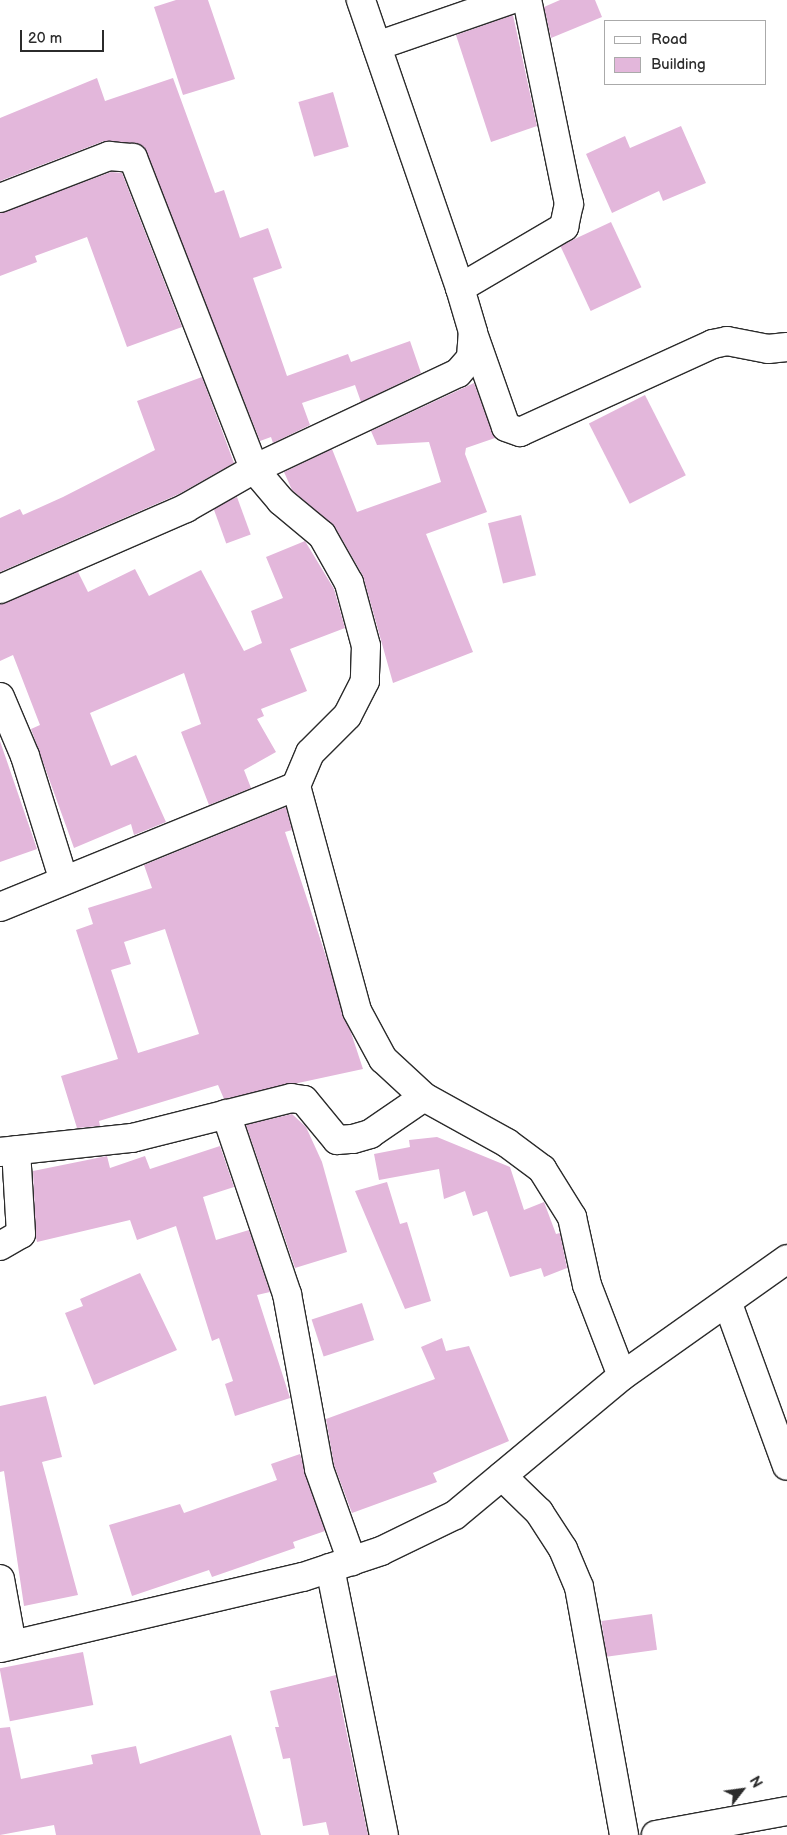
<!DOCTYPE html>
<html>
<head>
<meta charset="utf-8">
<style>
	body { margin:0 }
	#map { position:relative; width:787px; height:1835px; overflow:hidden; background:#fff; font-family:"Balsamiq Sans",sans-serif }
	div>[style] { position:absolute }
	.building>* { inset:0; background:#e3b7db; transform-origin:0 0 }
	.roads { filter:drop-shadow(1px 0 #2b2b2b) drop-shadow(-1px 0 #2b2b2b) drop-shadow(0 1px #2b2b2b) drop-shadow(0 -1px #2b2b2b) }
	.minor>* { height:28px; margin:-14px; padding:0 14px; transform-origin:14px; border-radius:14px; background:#fff }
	span { translate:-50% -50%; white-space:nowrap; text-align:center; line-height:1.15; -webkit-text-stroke:4px #fff; paint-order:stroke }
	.legend { position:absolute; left:604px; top:20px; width:162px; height:65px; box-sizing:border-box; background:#fff; border:1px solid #aaa; margin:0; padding:6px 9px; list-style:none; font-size:15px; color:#2b2b2b }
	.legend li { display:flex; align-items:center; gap:10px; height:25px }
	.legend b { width:25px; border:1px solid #aaa }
	.north { position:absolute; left:717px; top:1765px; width:50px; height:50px; -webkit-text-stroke:4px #fff; paint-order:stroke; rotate:60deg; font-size:14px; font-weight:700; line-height:20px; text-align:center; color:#2b2b2b }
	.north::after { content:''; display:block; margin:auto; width:18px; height:22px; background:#2b2b2b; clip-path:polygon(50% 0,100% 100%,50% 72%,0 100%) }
	.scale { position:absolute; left:20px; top:30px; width:84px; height:22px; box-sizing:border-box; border:2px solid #2b2b2b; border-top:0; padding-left:6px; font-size:15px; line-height:18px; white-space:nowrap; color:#2b2b2b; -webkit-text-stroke:4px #fff; paint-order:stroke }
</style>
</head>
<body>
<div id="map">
	<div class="building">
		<div style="clip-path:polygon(176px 0,208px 0,235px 79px,183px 95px,154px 7px)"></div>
		<div style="clip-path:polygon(560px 0,595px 0,602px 17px,551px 38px,544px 7px)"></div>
		<div style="clip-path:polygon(513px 15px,537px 126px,491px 142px,456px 35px)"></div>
		<div style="clip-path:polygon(97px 78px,105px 101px,173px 78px,215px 193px,224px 190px,240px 238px,268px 228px,282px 268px,253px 278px,287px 376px,348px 354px,351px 362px,410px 341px,421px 373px,361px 402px,355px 385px,302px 403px,310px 425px,273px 443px,271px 437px,260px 441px,143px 146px,104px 141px,0 181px,0 118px)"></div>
		<div style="left:333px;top:92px;width:57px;height:36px;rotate:74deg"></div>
		<div style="clip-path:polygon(681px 126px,706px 183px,663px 201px,659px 191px,612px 213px,586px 154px,625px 136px,630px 148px)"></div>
		<div style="clip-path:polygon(111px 172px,122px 173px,182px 327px,127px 347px,87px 237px,35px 256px,37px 262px,0 276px,0 213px)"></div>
		<div style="left:611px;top:222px;width:72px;height:56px;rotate:65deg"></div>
		<div style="clip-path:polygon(202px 377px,234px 463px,179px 494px,0 572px,0 518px,20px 509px,23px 515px,63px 497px,155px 450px,137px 401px)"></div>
		<div style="clip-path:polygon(474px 383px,495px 438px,466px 448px,465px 454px,487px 512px,426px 534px,473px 652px,393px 683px,363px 576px,335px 527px,292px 490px,284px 472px,332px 449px,357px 512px,441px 482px,429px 442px,377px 445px,371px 431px)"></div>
		<div style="left:645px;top:395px;width:90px;height:63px;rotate:63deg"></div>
		<div style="left:237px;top:497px;width:40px;height:26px;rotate:70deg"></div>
		<div style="left:521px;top:515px;width:62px;height:34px;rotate:76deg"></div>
		<div style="clip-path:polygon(305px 541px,334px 589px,345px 628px,290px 649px,307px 691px,261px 709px,264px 716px,257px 719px,276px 752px,244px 770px,251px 788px,209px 805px,181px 732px,201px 724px,184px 673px,90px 713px,111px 766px,136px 755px,166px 822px,134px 835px,131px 824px,74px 848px,31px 729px,40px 725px,13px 655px,0 661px,0 604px,78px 572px,88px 592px,135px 569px,149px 596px,201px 570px,244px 651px,262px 643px,251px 611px,283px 598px,266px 557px)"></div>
		<div style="clip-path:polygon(0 741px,37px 849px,0 862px)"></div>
		<div style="clip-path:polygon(evenodd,286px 807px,292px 830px,285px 832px,363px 1069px,224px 1099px,218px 1085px,99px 1121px,100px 1126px,77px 1128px,61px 1076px,118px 1059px,76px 930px,93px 924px,88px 908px,152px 888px,144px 865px,286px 807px,165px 929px,199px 1034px,138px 1053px,111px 970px,131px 964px,124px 942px,165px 929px)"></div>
		<div style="clip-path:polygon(292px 1114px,306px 1127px,322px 1162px,347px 1252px,295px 1268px,246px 1125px)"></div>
		<div style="clip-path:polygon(437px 1137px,510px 1167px,524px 1210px,544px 1202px,556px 1234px,560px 1233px,567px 1268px,544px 1277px,541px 1268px,510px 1277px,487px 1211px,473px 1216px,465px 1191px,444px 1199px,439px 1169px,379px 1180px,374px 1154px,410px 1147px,409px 1140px)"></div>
		<div style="clip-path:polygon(220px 1146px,234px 1187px,203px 1197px,216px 1240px,249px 1230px,270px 1292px,257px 1295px,290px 1398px,235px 1416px,225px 1384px,233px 1381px,219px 1338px,212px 1341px,176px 1226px,137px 1240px,130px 1220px,37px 1242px,36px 1237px,33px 1171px,107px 1156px,110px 1168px,145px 1156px,150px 1169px)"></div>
		<div style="clip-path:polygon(387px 1182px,400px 1224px,407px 1222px,431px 1301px,405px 1309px,355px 1191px)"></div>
		<div style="clip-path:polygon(140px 1273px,177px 1350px,94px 1385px,65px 1313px,83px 1306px,80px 1299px)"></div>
		<div style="left:362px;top:1303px;width:39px;height:53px;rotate:72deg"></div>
		<div style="clip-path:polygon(442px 1338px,446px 1351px,469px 1346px,509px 1441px,433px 1473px,437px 1482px,352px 1513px,334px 1465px,326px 1419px,435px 1379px,421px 1347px)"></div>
		<div style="clip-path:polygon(46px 1396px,62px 1457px,42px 1462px,78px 1595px,24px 1606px,4px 1471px,0 1472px,0 1406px)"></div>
		<div style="clip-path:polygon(300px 1454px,325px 1531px,293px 1542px,295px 1548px,212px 1577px,209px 1570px,132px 1596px,109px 1525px,180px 1504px,184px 1513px,277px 1480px,271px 1464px)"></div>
		<div style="left:652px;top:1614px;width:36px;height:51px;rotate:82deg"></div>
		<div style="left:83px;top:1652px;width:54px;height:85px;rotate:79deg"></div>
		<div style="clip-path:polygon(336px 1675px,341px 1706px,368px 1835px,329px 1835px,326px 1822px,303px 1826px,290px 1758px,283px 1759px,275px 1727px,279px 1727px,270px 1691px)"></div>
		<div style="clip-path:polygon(10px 1727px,21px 1779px,93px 1764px,91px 1755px,136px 1746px,140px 1764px,231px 1735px,261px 1835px,56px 1835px,54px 1825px,0 1835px,0 1728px)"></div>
	</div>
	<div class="roads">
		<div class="minor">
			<div style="left:377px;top:46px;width:141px;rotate:-19.1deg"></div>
			<div style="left:0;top:198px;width:117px;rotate:-21.1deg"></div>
			<div style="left:109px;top:156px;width:24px;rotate:5deg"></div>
			<div style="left:133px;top:158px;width:334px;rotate:68.7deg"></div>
			<div style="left:254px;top:469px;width:42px;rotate:49.8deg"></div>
			<div style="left:281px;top:501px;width:53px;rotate:39.7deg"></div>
			<div style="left:322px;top:535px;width:55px;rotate:60.6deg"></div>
			<div style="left:349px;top:583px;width:65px;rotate:74.9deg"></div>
			<div style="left:366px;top:646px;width:35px;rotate:92deg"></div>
			<div style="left:365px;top:681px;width:39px;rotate:117deg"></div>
			<div style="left:347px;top:716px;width:52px;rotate:135deg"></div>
			<div style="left:310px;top:753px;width:36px;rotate:113deg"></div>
			<div style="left:296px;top:786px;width:233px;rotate:74.8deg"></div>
			<div style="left:357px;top:1011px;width:55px;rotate:61.6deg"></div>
			<div style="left:383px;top:1059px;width:56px;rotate:42.8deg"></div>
			<div style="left:424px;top:1097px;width:95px;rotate:29deg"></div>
			<div style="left:507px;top:1143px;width:44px;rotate:36.6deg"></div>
			<div style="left:542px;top:1169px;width:57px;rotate:58deg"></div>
			<div style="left:572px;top:1217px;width:70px;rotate:77.6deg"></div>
			<div style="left:587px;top:1285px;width:97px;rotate:69deg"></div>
			<div style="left:460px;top:288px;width:121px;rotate:-30.4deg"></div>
			<div style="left:564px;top:227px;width:24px;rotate:-78deg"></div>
			<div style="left:569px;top:204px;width:208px;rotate:-101.6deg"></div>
			<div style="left:474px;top:336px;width:96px;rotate:70.6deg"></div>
			<div style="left:506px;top:427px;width:15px;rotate:20deg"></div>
			<div style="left:520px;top:432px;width:212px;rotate:-24.5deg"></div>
			<div style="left:713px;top:344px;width:14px;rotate:-12deg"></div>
			<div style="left:727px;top:341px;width:42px;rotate:11deg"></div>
			<div style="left:768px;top:349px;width:19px;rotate:-6deg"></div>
			<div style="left:0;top:589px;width:203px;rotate:-23.5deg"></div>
			<div style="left:186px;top:508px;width:78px;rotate:-29.8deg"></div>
			<div style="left:254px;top:469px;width:225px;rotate:-25.2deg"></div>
			<div style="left:458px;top:373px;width:20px;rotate:-49deg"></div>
			<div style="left:471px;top:358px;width:26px;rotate:-86deg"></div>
			<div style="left:473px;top:332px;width:46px;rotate:-106.5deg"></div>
			<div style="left:460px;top:288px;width:305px;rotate:-109deg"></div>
			<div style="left:0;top:697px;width:64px;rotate:67deg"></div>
			<div style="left:25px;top:756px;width:128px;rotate:72.7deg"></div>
			<div style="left:0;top:907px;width:320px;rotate:-22.2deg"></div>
			<div style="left:226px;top:1114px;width:190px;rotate:71.3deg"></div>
			<div style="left:287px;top:1294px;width:178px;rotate:79.6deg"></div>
			<div style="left:319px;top:1469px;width:98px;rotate:70.3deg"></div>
			<div style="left:0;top:1152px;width:133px;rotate:-6.1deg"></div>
			<div style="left:132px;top:1138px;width:164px;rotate:-14.1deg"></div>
			<div style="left:291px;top:1098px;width:13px;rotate:9deg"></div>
			<div style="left:304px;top:1100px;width:52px;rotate:50.5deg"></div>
			<div style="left:337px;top:1140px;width:16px;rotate:-4deg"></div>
			<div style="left:353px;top:1139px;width:18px;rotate:-16deg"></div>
			<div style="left:370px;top:1134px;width:65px;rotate:-34.4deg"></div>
			<div style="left:0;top:1246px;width:24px;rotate:-30deg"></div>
			<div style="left:21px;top:1234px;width:84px;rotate:-93.4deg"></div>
			<div style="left:728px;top:1304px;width:172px;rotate:70deg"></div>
			<div style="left:502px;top:1476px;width:52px;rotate:44.2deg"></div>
			<div style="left:539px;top:1512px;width:44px;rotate:57deg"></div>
			<div style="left:563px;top:1549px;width:41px;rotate:67.2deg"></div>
			<div style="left:579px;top:1587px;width:252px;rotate:79.7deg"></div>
			<div style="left:330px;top:1568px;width:272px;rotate:78.6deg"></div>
			<div style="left:0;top:1579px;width:67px;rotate:79.7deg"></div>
			<div style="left:0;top:1648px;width:311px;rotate:-13.2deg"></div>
			<div style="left:303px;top:1577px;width:82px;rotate:-18.4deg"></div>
			<div style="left:381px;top:1551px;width:82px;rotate:-25.9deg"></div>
			<div style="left:455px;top:1515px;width:217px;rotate:-39.8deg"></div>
			<div style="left:622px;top:1376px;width:202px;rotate:-35.3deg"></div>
			<div style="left:656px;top:1835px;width:133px;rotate:-10.4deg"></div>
		</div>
	</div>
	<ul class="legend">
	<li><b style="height:6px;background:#fff"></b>Road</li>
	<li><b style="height:14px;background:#e3b7db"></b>Building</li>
	</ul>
	<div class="north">N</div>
	<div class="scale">20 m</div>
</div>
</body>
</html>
